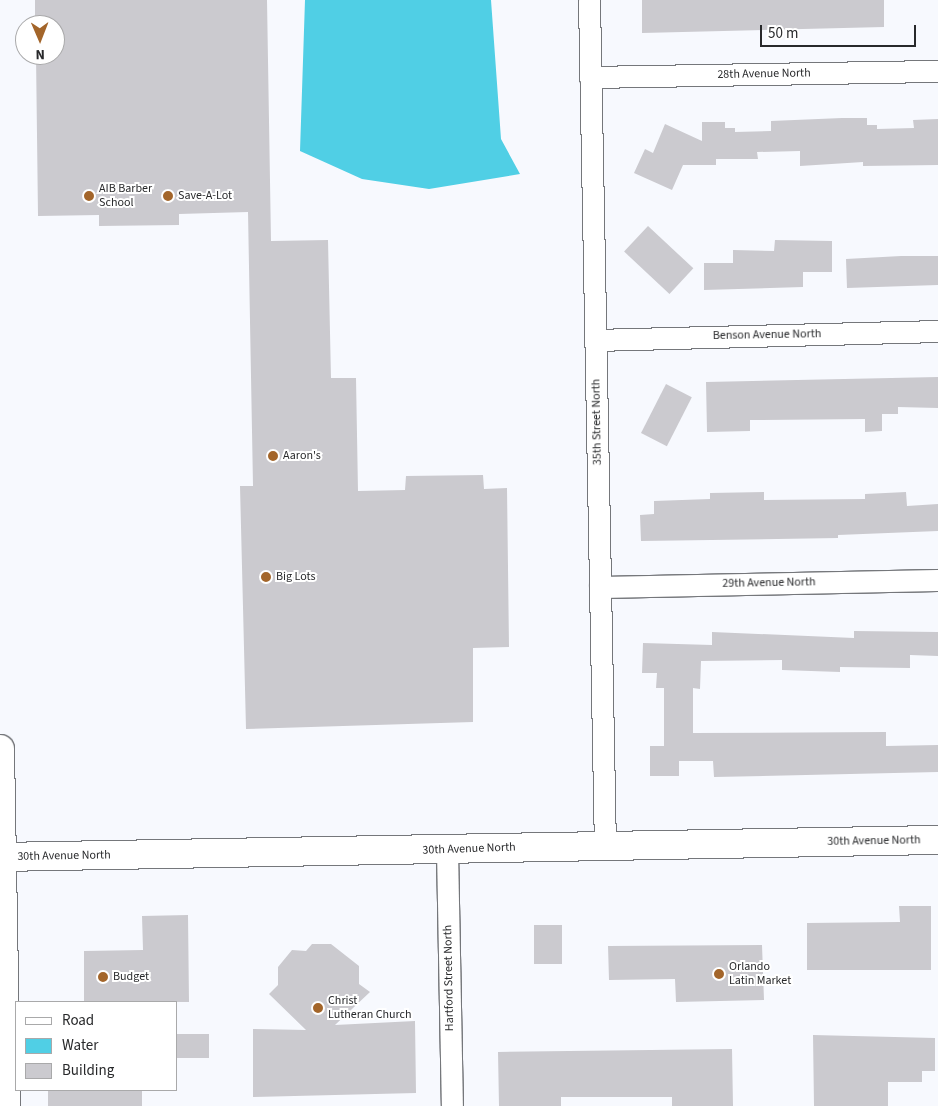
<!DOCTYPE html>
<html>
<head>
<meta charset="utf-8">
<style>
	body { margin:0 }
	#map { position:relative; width:938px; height:1106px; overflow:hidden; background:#f7f9fe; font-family:"Source Sans 3",sans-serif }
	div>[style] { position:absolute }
	.water>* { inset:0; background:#50cfe5 }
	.building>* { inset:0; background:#cbcacf; transform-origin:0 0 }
	.roads { filter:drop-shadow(1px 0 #75777b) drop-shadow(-1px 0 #75777b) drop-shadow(0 1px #75777b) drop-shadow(0 -1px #75777b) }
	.street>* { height:21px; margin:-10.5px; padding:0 10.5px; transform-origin:10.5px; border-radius:10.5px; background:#fff }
	.secondary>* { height:28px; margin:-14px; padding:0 14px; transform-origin:14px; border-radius:14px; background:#fff }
	.highway>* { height:28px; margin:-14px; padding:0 14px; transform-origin:14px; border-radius:14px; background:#fff }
	.dots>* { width:14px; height:14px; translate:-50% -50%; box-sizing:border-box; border:2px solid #fff; border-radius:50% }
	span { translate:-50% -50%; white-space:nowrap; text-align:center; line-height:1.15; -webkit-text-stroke:4px #fff; paint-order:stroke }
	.street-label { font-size:12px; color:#28292b }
	.poi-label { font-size:12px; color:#28292b }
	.left { translate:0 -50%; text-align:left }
	.legend { position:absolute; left:15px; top:1001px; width:162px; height:90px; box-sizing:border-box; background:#fff; border:1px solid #a9a9aa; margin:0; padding:6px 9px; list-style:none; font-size:15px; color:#28292b }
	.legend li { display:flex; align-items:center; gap:10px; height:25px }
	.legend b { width:25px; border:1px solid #a9a9aa }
	.north { position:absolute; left:15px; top:15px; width:50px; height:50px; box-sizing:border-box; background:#fff; border:1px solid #a9a9aa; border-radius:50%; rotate:179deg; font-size:14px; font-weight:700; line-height:20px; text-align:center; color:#28292b }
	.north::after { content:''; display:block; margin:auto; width:18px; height:22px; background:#a3652a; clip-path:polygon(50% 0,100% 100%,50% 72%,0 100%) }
	.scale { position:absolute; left:760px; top:25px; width:156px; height:22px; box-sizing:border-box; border:2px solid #28292b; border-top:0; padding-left:6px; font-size:15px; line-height:18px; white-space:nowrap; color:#28292b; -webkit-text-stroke:4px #fff; paint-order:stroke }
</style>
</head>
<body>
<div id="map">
	<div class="water">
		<div style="clip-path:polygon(305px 0,491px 0,501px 139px,520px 174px,429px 189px,362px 179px,300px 151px)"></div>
	</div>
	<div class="building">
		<div style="clip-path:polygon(35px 0,267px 0,271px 241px,328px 240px,331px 378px,356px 378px,358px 491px,405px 490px,406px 476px,483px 475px,484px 489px,507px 488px,509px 647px,473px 648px,473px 722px,246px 729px,240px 486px,253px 486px,248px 212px,179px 214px,179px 225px,99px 226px,99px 215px,38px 216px,36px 55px,55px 55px,55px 25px,35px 25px)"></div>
		<div style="clip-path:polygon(642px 0,884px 0,884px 27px,642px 33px)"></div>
		<div style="clip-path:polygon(842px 118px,867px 118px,867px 125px,877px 125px,877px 129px,914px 128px,913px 120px,938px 119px,938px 165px,863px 166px,863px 162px,800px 166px,800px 151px,757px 152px,758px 159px,716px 159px,716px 165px,683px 165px,672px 190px,634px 173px,645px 149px,653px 153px,665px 124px,702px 141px,702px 122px,725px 122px,725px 128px,735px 128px,735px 132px,771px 131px,771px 121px)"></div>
		<div style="left:648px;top:226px;width:62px;height:35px;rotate:43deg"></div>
		<div style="clip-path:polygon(775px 240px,832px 241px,832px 272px,803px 272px,803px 287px,704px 290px,704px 263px,733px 263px,733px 250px,774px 251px)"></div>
		<div style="clip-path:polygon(901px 256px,938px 256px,938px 285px,847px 288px,846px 259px)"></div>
		<div style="clip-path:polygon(938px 377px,938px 408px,898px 407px,898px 414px,882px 414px,882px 431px,865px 432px,865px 419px,750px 420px,750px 431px,707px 432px,706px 382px)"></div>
		<div style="left:666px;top:384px;width:29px;height:55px;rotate:27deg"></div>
		<div style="clip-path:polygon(764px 492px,764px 500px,865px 499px,865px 494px,906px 492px,907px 506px,938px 504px,938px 531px,838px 535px,838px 538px,641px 541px,640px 515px,654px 514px,654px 501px,710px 499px,710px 493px)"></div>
		<div style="clip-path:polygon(854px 631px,938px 632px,938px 656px,910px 655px,910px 668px,840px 667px,840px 672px,782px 670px,782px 660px,701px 661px,700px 689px,693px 688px,693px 733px,886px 732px,886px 746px,938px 745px,938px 772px,714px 777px,713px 761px,679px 761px,679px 776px,650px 776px,650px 746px,664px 746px,664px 688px,656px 688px,657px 673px,642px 673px,643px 643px,712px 645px,712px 632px,854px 638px)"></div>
		<div style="clip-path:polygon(899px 906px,931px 906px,931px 970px,807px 970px,807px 923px,900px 922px)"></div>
		<div style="clip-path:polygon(188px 915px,189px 1002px,84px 1002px,84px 951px,143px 950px,142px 916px)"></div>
		<div style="left:534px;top:925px;width:28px;height:39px"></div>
		<div style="clip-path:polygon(312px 944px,331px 944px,359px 966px,359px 984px,370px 992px,335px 1025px,415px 1021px,416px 1093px,253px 1097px,253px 1029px,306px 1030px,269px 994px,278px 985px,278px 967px,292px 950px,306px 951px)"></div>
		<div style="clip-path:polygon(762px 945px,764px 1000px,676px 1002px,675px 979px,609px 980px,608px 946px)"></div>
		<div style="left:209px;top:1034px;width:24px;height:33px;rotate:90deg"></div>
		<div style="clip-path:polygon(813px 1035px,935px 1038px,935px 1071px,922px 1071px,922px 1082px,888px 1082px,888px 1106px,814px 1106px)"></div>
		<div style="clip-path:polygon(732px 1049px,733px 1106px,672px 1106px,672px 1097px,561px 1097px,561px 1106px,499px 1106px,498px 1052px)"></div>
		<div style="left:48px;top:1090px;width:94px;height:16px"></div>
	</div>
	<div class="roads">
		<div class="street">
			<div style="left:589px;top:0;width:845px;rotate:88.92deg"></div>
			<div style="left:590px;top:77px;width:348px;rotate:-1deg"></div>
			<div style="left:595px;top:340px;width:343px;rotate:-1.5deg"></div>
			<div style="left:600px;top:587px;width:338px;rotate:-1.2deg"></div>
			<div style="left:447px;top:850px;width:256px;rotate:88.9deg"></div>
		</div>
		<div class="secondary">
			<div style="left:0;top:857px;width:938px;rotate:-1.04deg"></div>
		</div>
		<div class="highway">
			<div style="left:0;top:749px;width:357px;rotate:89deg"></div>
		</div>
	</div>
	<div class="dots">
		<div style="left:89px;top:196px;background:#a3652a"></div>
		<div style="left:168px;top:196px;background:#a3652a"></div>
		<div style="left:273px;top:456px;background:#a3652a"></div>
		<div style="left:266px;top:577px;background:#a3652a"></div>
		<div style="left:719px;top:974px;background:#a3652a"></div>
		<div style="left:103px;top:977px;background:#a3652a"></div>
		<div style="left:318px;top:1008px;background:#a3652a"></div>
	</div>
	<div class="street-label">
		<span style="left:764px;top:74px;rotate:-1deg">28th Avenue North</span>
		<span style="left:767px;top:335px;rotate:-1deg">Benson Avenue North</span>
		<span style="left:597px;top:422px;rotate:-91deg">35th Street North</span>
		<span style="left:769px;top:583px;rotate:-1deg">29th Avenue North</span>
		<span style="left:874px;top:841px;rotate:-1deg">30th Avenue North</span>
		<span style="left:469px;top:849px;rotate:-2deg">30th Avenue North</span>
		<span style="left:64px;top:856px;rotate:-1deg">30th Avenue North</span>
		<span style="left:449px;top:978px;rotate:-91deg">Hartford Street North</span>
	</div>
	<div class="poi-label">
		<span class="left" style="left:99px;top:196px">AIB Barber<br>School</span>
		<span class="left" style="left:178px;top:196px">Save-A-Lot</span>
		<span class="left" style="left:283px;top:456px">Aaron's</span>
		<span class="left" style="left:276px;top:577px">Big Lots</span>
		<span class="left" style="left:729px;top:974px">Orlando<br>Latin Market</span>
		<span class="left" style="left:113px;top:977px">Budget</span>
		<span class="left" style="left:328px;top:1008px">Christ<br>Lutheran Church</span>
	</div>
	<ul class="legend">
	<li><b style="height:6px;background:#fff"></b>Road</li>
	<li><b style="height:14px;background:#50cfe5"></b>Water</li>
	<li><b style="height:14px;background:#cbcacf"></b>Building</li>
	</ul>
	<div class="north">N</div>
	<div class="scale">50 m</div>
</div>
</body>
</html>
